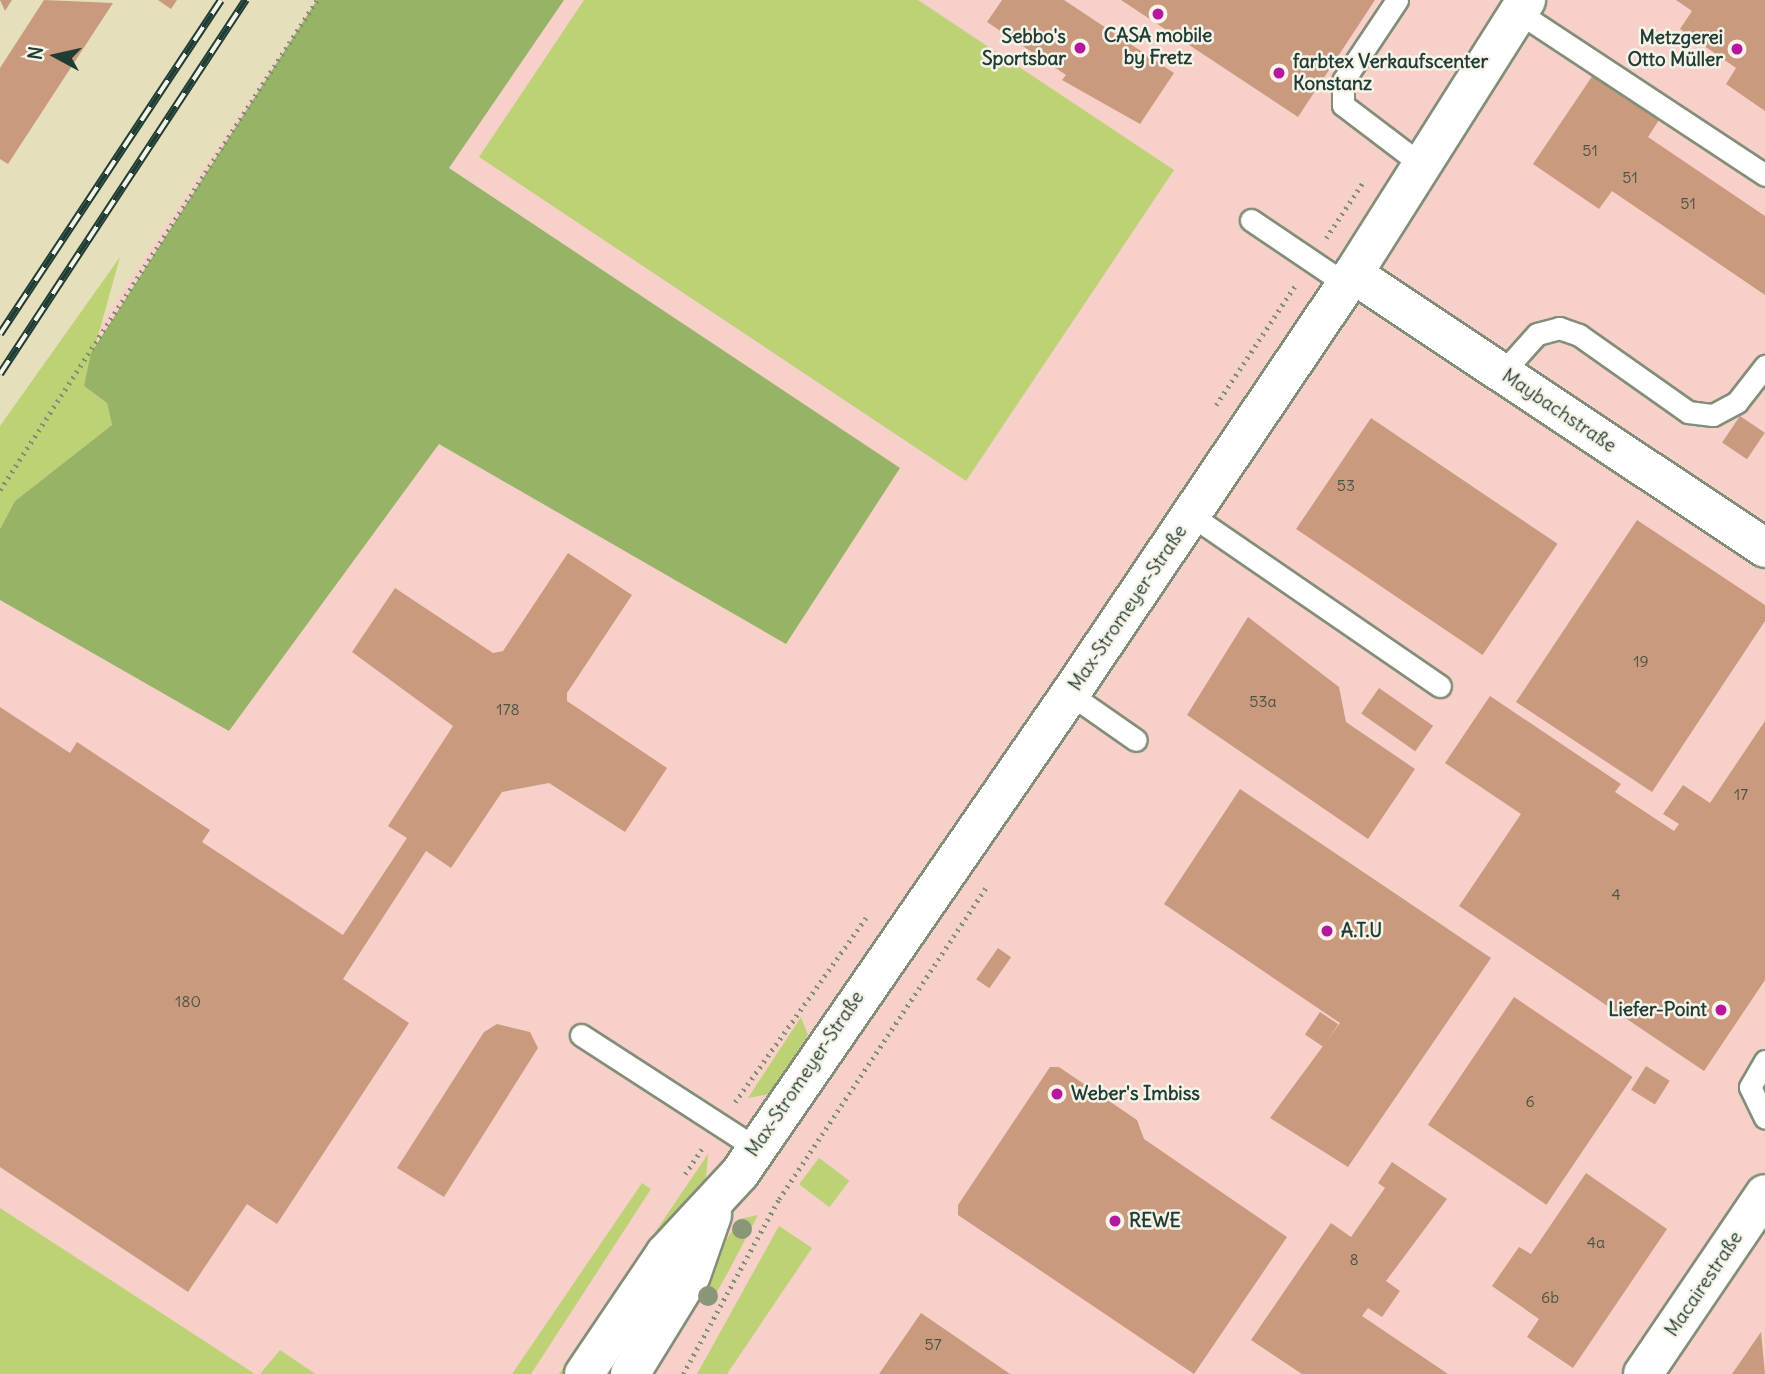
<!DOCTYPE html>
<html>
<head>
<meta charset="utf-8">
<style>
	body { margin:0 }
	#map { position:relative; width:1765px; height:1374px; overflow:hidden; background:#e6dfbb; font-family:Delius,sans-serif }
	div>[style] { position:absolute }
	.built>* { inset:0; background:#f7d0ca }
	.green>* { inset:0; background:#bdd175; transform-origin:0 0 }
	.forest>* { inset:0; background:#96b366 }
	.building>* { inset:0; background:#c99a7d; transform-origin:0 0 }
	.path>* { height:4.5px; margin-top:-2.25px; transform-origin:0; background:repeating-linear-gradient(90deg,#828e78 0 2px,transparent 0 7px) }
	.roads { filter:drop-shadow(2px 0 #828e78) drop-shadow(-2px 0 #828e78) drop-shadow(0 2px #828e78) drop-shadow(0 -2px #828e78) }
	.lane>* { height:21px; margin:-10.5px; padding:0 10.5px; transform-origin:10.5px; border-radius:10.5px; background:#fff }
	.street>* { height:38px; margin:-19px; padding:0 19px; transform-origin:19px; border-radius:19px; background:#fff }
	.rail>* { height:8px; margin-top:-4px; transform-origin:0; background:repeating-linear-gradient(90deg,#f7f3e8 0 16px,#1f3d34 0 32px); box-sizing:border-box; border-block:2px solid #1f3d34 }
	.trees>* { width:20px; height:20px; margin:-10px; border-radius:50%; background:#8a9678 }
	.dots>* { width:19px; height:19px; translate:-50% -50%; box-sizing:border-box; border:4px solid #f7f3e8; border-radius:50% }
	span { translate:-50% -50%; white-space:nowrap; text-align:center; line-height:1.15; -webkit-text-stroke:5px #f7f3e8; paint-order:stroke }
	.number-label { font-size:16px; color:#4a5446 }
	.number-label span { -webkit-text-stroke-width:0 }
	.poi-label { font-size:19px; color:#1f3d34; font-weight:700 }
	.right { translate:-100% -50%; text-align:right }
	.left { translate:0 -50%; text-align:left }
	.street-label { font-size:19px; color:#1f3d34 }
	.north { position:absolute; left:21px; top:21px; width:70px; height:70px; -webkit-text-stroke:5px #f7f3e8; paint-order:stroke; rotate:278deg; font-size:19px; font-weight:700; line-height:28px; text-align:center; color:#1f3d34 }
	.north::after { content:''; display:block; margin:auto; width:24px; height:32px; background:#1f3d34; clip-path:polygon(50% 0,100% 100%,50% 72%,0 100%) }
</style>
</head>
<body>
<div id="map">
	<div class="built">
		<div style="clip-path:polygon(316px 0,1765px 0,1765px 1374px,152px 1374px,0 1271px,0 475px)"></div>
	</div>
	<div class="green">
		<div style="clip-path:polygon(584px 0,918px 0,1174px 170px,966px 481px,479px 157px)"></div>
		<div style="clip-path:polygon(120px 257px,84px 386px,107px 403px,112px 425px,15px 501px,0 529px,0 426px)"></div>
		<div style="clip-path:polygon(801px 1017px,808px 1035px,770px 1094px,748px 1098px)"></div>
		<div style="clip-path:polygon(708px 1154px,706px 1178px,570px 1374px,559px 1374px)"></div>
		<div style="left:819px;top:1158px;width:38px;height:33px;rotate:37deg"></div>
		<div style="clip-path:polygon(642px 1183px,651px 1189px,531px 1374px,512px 1374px)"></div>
		<div style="clip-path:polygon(0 1208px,255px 1374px,0 1374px)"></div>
		<div style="clip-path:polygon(758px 1215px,727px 1274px,710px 1304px,705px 1300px,726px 1240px,740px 1219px)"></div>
		<div style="clip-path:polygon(779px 1226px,812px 1248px,727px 1374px,697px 1374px)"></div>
		<div style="clip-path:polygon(280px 1350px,314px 1373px,314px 1374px,260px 1374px)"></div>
	</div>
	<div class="forest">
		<div style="clip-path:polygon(317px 0,564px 0,449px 168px,900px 468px,786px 644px,439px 444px,229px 731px,0 600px,0 529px,15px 501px,112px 425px,107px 403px,84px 386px,91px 353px)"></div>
	</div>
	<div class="building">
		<div style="clip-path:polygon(0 0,12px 0,5px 11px)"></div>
		<div style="clip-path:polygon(44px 0,113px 3px,8px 164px,0 159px,0 68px)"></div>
		<div style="clip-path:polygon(158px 0,177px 0,171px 9px)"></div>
		<div style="clip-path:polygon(1002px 0,1064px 0,1174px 73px,1140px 124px,1062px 80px,1066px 75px,987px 22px)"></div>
		<div style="clip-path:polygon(1121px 0,1375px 0,1298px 117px)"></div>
		<div style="clip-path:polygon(1676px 0,1765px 0,1765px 111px,1726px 84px,1736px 68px,1680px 29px,1692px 11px)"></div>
		<div style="clip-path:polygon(1593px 75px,1659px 120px,1648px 137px,1765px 216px,1765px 295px,1612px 191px,1599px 209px,1533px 164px)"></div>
		<div style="left:1740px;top:416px;width:30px;height:32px;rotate:34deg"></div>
		<div style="left:1371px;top:418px;width:225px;height:134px;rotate:34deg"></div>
		<div style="clip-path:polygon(1637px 520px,1765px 605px,1765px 621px,1652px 792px,1516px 702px)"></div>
		<div style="clip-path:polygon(568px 553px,632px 595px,567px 693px,567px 701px,667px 768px,625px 832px,549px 783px,502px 792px,451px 868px,426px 851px,343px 979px,409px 1023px,277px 1224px,247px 1204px,188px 1292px,0 1167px,0 707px,70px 753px,77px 742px,210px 830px,202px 842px,343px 935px,407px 838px,388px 826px,453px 726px,352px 652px,395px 588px,493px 653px,503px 651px)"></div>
		<div style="clip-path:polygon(1248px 617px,1339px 687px,1346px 722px,1415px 769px,1368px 839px,1187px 715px)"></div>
		<div style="left:1379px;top:688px;width:66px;height:31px;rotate:35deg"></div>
		<div style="clip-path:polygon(1490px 696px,1621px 784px,1615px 792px,1674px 831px,1679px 824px,1663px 814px,1683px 785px,1710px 803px,1765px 721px,1765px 980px,1704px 1071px,1459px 906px,1521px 814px,1445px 763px)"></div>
		<div style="clip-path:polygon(1240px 789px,1491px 958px,1348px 1167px,1270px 1118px,1340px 1023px,1164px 904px)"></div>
		<div style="left:998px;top:948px;width:16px;height:38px;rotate:35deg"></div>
		<div style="left:1514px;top:997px;width:143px;height:154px;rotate:34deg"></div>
		<div style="left:1320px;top:1012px;width:22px;height:27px;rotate:34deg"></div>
		<div style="clip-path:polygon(497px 1024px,530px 1032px,538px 1048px,444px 1197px,397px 1168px,484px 1032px)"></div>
		<div style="left:1646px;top:1066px;width:28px;height:28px;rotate:32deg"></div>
		<div style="clip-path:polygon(1050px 1067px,1059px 1067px,1137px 1120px,1144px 1139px,1287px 1237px,1194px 1374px,958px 1215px,958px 1205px)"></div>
		<div style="clip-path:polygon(1392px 1162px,1447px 1199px,1386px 1281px,1400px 1291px,1382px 1317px,1368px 1308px,1362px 1316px,1448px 1374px,1302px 1374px,1251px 1340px,1331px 1223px,1351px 1237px,1385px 1188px,1378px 1183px)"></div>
		<div style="clip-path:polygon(1586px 1173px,1667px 1229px,1573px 1368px,1527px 1337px,1539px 1319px,1492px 1286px,1519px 1247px,1531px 1254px)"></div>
		<div style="clip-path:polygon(921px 1313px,1010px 1374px,879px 1374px)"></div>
		<div style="clip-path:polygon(1761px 1332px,1765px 1374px,1732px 1374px)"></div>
	</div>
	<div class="path">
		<div style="left:1326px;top:238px;width:67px;rotate:-56.5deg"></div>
		<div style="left:1216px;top:405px;width:145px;rotate:-56.5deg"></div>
		<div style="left:0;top:490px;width:584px;rotate:-57.1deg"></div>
		<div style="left:735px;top:1102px;width:226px;rotate:-54.6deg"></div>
		<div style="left:685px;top:1174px;width:34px;rotate:-56deg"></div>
		<div style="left:683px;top:1374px;width:200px;rotate:-61.3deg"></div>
		<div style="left:779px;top:1199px;width:374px;rotate:-56.4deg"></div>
	</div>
	<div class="roads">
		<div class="lane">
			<div style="left:1397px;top:0;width:97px;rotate:123.7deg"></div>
			<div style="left:1343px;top:81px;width:24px;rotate:90deg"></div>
			<div style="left:1343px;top:105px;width:99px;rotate:37.2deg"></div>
			<div style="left:1518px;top:12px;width:296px;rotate:33.4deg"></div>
			<div style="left:1251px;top:220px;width:115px;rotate:34deg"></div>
			<div style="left:1502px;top:373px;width:52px;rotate:-48.1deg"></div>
			<div style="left:1537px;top:334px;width:23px;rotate:-15deg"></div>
			<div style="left:1559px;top:328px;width:21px;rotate:19deg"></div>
			<div style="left:1579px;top:335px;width:133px;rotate:35.2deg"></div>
			<div style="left:1688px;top:412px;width:25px;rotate:7deg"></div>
			<div style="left:1713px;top:415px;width:27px;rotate:-28deg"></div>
			<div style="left:1737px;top:402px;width:46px;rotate:-52.1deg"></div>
			<div style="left:1191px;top:515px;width:302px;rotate:34.5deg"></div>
			<div style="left:1070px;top:694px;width:80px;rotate:34.9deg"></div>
			<div style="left:581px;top:1035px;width:208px;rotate:32.9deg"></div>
			<div style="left:1765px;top:1061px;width:30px;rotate:120deg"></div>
			<div style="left:1750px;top:1087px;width:34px;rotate:64deg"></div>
		</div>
		<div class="street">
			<div style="left:1353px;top:274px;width:495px;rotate:33.6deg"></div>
			<div style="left:584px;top:1374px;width:145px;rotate:-56deg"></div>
			<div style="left:665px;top:1254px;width:110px;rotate:-47.2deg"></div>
			<div style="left:740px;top:1173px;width:582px;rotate:-55.44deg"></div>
			<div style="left:1070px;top:694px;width:506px;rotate:-56.03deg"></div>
			<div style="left:1353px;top:274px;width:324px;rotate:-57.7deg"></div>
			<div style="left:630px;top:1374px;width:116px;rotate:-58.4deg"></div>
			<div style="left:691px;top:1275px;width:64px;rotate:-70.7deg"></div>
			<div style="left:1643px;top:1374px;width:217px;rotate:-55.9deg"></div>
		</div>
	</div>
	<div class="rail">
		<div style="left:0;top:334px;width:400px;rotate:-56.5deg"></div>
		<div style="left:0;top:374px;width:448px;rotate:-56.7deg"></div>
	</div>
	<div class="trees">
		<div style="left:742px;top:1229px"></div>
		<div style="left:708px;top:1296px"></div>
	</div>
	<div class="dots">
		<div style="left:1158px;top:14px;background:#b5179e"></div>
		<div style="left:1080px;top:48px;background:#b5179e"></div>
		<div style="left:1737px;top:49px;background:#b5179e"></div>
		<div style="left:1279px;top:73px;background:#b5179e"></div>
		<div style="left:1327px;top:931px;background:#b5179e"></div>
		<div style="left:1721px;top:1010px;background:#b5179e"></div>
		<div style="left:1057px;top:1094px;background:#b5179e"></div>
		<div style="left:1115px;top:1221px;background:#b5179e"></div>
	</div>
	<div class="number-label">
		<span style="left:1590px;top:150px">51</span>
		<span style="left:1630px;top:177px">51</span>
		<span style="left:1688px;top:203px">51</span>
		<span style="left:1346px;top:485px">53</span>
		<span style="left:1641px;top:661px">19</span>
		<span style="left:1263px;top:701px">53a</span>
		<span style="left:508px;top:709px">178</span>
		<span style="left:1741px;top:794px">17</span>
		<span style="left:1616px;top:894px">4</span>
		<span style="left:188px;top:1001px">180</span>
		<span style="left:1530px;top:1101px">6</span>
		<span style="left:1596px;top:1242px">4a</span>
		<span style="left:1354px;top:1259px">8</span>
		<span style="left:1550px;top:1297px">6b</span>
		<span style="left:933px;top:1344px">57</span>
	</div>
	<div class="poi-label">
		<span style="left:1158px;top:47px">CASA mobile<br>by Fretz</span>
		<span class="right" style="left:1066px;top:48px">Sebbo's<br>Sportsbar</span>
		<span class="right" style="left:1723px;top:49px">Metzgerei<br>Otto Müller</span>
		<span class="left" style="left:1293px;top:73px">farbtex Verkaufscenter<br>Konstanz</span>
		<span class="left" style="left:1341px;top:931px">A.T.U</span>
		<span class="right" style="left:1707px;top:1010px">Liefer-Point</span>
		<span class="left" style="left:1071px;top:1094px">Weber's Imbiss</span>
		<span class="left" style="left:1129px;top:1221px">REWE</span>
	</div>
	<div class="street-label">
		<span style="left:1559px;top:411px;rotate:34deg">Maybachstraße</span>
		<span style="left:1128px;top:608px;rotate:-56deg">Max-Stromeyer-Straße</span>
		<span style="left:805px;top:1074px;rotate:-56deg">Max-Stromeyer-Straße</span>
		<span style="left:1704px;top:1284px;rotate:-56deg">Macairestraße</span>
	</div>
	<div class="north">N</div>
</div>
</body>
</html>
